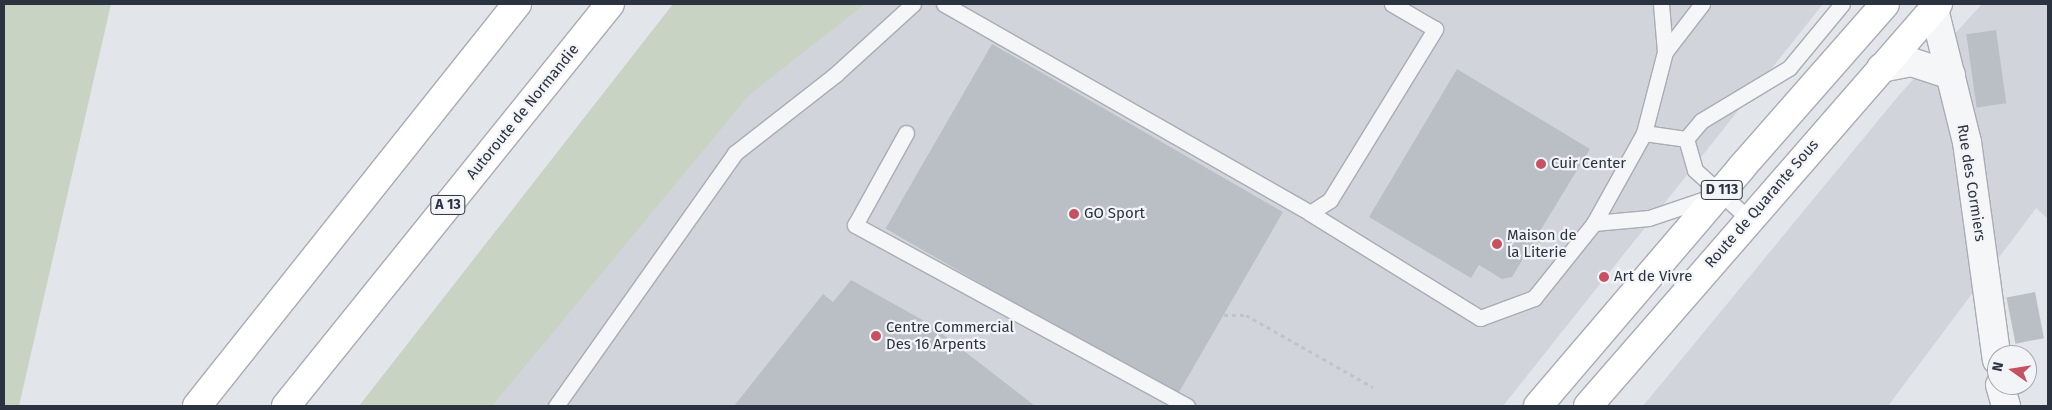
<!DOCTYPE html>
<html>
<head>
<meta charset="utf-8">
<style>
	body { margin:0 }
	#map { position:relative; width:2052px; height:410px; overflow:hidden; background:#e2e5ea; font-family:"Fira Sans",sans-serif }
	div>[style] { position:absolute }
	.built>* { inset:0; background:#d1d4db }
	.green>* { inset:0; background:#c8d3c4 }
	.building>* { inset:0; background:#babfc6; transform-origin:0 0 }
	.path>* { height:3px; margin-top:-1.5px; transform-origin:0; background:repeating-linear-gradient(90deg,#c1c3c8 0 4px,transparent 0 8px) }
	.roads { filter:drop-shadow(1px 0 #a8acb4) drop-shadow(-1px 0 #a8acb4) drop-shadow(0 1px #a8acb4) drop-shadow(0 -1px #a8acb4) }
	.lane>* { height:15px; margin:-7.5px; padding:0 7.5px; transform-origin:7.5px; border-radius:7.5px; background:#f5f6f8 }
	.street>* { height:28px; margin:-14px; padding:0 14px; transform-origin:14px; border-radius:14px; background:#f5f6f8 }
	.primary>* { height:28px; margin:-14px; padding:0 14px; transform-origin:14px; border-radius:14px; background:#fff }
	.highway>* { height:28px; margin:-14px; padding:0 14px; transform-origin:14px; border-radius:14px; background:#fff }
	.dots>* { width:14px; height:14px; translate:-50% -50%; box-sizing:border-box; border:2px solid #f2f4f7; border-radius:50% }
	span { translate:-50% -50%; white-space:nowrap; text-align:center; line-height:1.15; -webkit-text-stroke:4.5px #f2f4f7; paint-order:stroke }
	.shield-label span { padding:1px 4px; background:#f2f4f7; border:1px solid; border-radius:4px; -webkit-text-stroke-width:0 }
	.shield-label { font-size:14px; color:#2c3340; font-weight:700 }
	.street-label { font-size:15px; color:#2c3340 }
	.poi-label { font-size:15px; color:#2c3340 }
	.left { translate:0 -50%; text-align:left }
	.frame { position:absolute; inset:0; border:5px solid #2c3340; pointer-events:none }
	.north { position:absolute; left:1987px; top:345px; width:50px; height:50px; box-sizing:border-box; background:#f2f4f7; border:1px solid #a3a7ae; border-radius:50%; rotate:283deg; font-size:14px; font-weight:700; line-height:20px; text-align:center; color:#2c3340 }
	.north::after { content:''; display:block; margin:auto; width:18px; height:22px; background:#c45263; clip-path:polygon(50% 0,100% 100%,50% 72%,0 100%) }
</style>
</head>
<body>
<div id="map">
	<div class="built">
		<div style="clip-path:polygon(689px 4px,1823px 4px,1503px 406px,361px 406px)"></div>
		<div style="clip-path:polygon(1982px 4px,2048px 4px,2048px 219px,2036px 208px,1888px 406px,1643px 406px,1900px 94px)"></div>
	</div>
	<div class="green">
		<div style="clip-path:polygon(4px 4px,111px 4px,19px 406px,4px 406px)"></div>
		<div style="clip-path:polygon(673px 4px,865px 4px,749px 95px,492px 406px,359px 406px)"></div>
	</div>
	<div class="building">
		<div style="left:1996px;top:30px;width:74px;height:30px;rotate:82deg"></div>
		<div style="left:992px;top:44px;width:336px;height:213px;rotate:30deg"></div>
		<div style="clip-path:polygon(1457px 69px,1590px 149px,1512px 277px,1502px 279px,1479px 265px,1471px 278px,1369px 217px)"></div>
		<div style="clip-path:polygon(851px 280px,928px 323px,1035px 406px,734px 406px,823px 294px,833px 302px)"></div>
		<div style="left:2035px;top:292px;width:47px;height:29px;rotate:79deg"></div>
	</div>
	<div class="path">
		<div style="left:1224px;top:315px;width:22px"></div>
		<div style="left:1246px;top:315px;width:146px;rotate:29.6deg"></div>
	</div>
	<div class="roads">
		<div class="lane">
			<div style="left:944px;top:4px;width:421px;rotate:29.7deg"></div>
			<div style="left:1310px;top:213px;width:200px;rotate:31.7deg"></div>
			<div style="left:1480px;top:318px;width:58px;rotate:-20.3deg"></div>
			<div style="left:1534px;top:298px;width:96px;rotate:-51.3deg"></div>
			<div style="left:1594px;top:223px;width:103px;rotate:-60.9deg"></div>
			<div style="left:1644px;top:133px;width:84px;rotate:-75.5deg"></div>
			<div style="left:1665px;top:52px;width:61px;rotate:-52.4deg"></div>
			<div style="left:1661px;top:4px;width:48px;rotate:85.2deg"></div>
			<div style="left:906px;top:133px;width:105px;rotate:119deg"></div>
			<div style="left:855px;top:225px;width:378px;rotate:28.6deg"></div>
			<div style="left:1644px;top:133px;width:42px;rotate:8.1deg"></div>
			<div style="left:1310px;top:213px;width:24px;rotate:-33deg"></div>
			<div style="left:1330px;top:200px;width:201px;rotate:-58.4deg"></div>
			<div style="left:1435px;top:29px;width:50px;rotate:-149.8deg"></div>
			<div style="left:1749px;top:219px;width:73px;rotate:-137.8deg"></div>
			<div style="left:1695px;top:170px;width:32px;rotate:-106deg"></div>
			<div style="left:1686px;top:139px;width:23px;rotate:-50deg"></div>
			<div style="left:1701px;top:121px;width:103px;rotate:-31.1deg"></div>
			<div style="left:1789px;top:68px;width:83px;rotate:-50.4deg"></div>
			<div style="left:1594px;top:223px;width:55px;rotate:-5.2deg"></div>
			<div style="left:1649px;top:218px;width:65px;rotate:-18.7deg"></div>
			<div style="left:556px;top:406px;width:310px;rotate:-54.7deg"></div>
			<div style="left:735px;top:153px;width:128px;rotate:-38deg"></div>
			<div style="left:836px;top:74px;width:104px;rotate:-42.3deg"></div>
		</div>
		<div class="street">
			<div style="left:1934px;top:9px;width:137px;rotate:76.1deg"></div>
			<div style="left:1967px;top:142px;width:220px;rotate:82.2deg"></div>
			<div style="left:1881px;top:68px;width:31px;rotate:-11deg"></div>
			<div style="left:1911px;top:62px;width:42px;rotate:18deg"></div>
			<div style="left:2000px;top:385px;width:22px;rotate:74deg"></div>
		</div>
		<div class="primary">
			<div style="left:1538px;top:406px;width:313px;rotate:-49.5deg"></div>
			<div style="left:1741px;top:168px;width:218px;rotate:-48.7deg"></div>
			<div style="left:1588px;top:406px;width:533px;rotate:-48.96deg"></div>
		</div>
		<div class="highway">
			<div style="left:197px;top:406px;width:514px;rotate:-51.48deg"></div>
			<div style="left:286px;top:406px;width:516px;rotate:-51.13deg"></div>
		</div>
	</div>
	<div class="dots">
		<div style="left:1541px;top:164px;background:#c45263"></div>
		<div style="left:1074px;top:214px;background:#c45263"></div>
		<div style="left:1497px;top:244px;background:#c45263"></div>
		<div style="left:1604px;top:277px;background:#c45263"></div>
		<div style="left:876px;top:336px;background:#c45263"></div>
	</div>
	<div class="shield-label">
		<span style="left:1722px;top:190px">D 113</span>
		<span style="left:448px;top:205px">A 13</span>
	</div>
	<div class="street-label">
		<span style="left:523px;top:112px;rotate:-51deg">Autoroute de Normandie</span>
		<span style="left:1971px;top:183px;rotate:81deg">Rue des Cormiers</span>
		<span style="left:1762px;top:204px;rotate:-49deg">Route de Quarante Sous</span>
	</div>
	<div class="poi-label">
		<span class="left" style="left:1551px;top:164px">Cuir Center</span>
		<span class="left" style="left:1084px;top:214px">GO Sport</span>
		<span class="left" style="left:1507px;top:244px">Maison de<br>la Literie</span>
		<span class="left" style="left:1614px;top:277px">Art de Vivre</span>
		<span class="left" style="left:886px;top:336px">Centre Commercial<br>Des 16 Arpents</span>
	</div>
	<div class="frame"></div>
	<div class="north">N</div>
</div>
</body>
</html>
